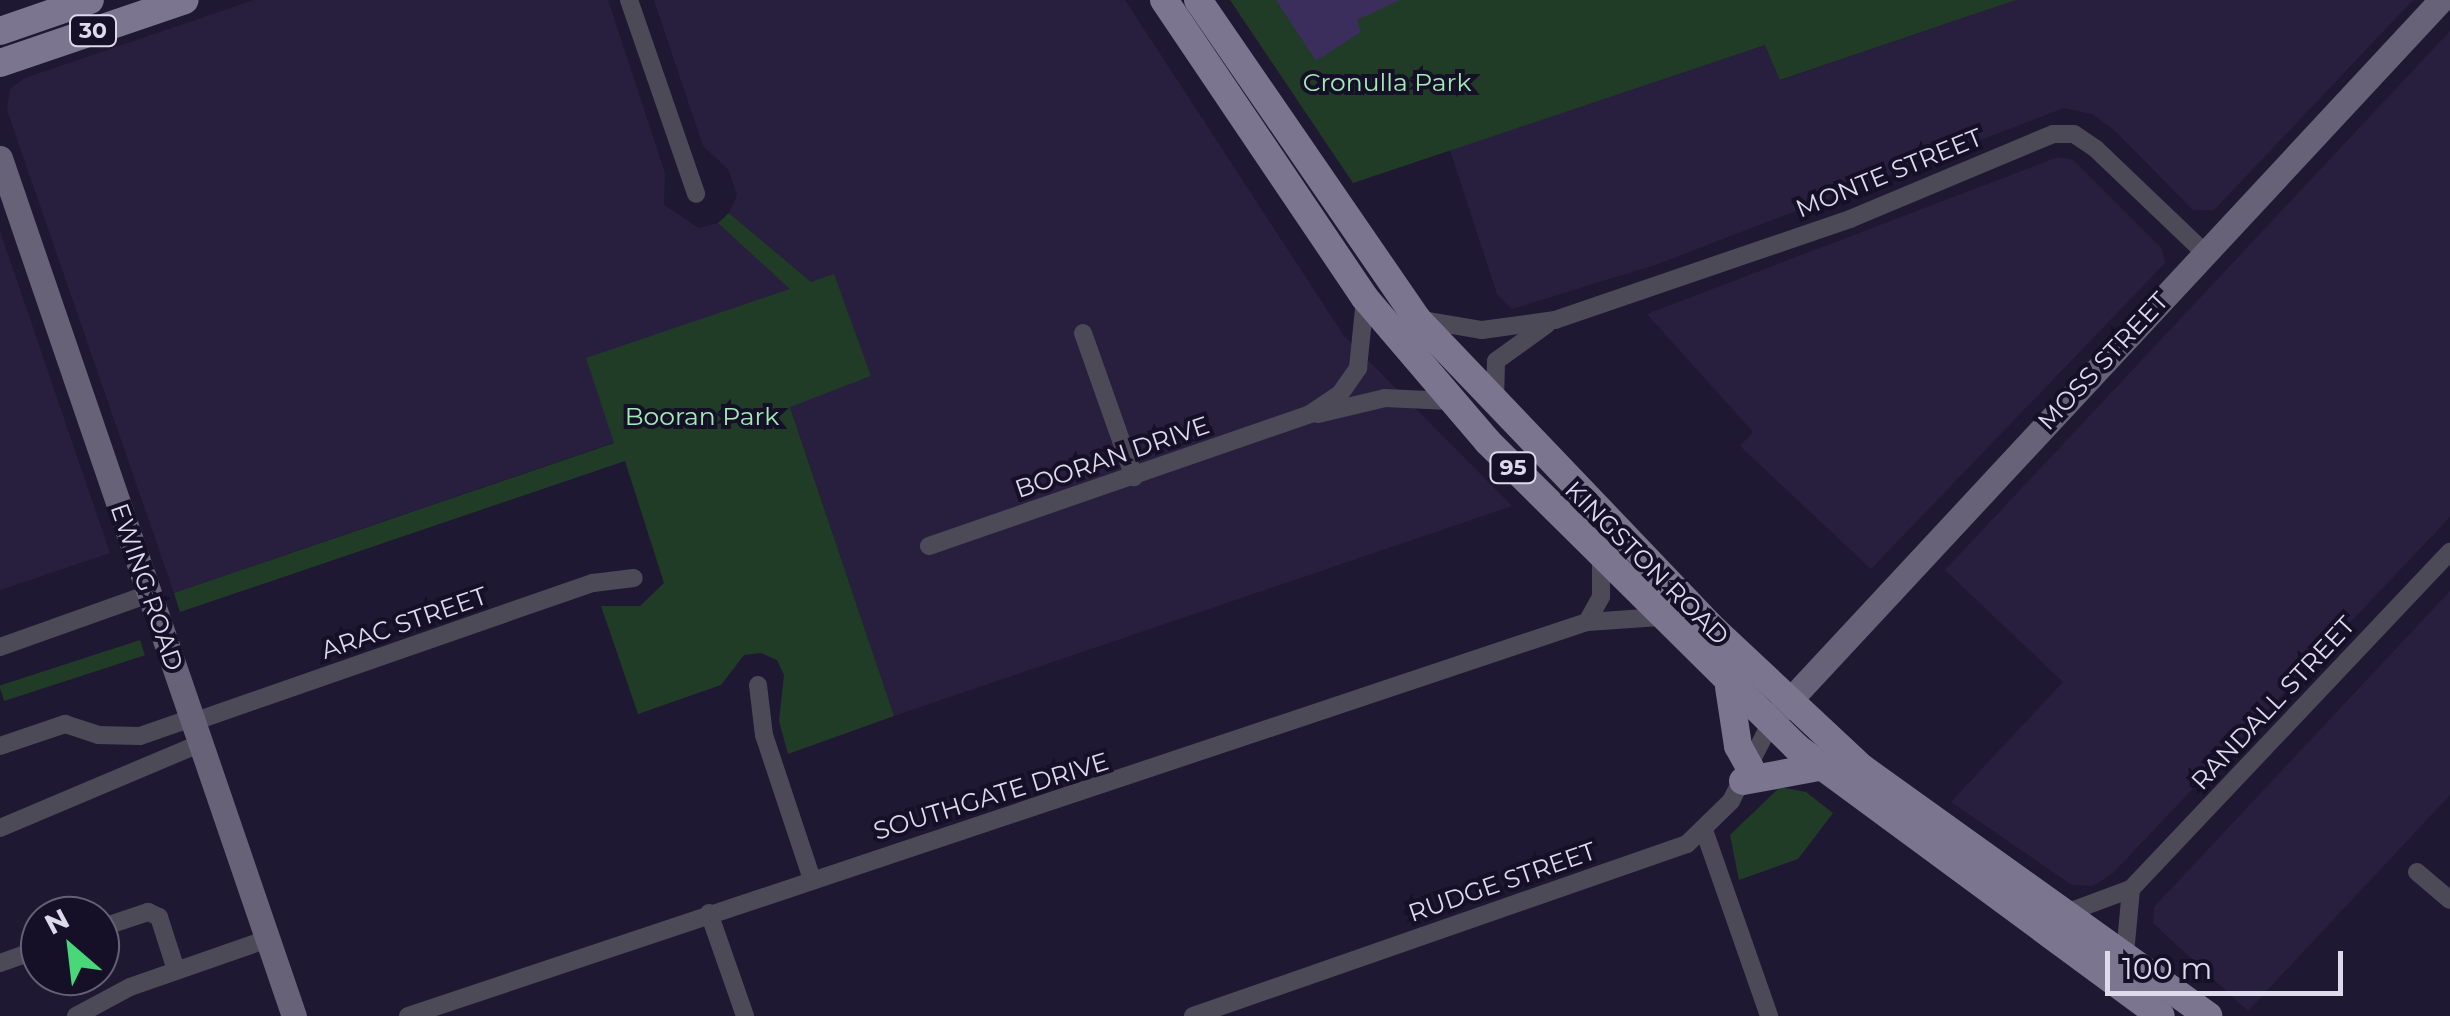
<!DOCTYPE html>
<html>
<head>
<meta charset="utf-8">
<style>
	body { margin:0 }
	#map { position:relative; width:2450px; height:1016px; overflow:hidden; background:#1f1832; font-family:Montserrat,sans-serif }
	div>[style] { position:absolute }
	.built>* { inset:0; background:#281f3f }
	.green>* { inset:0; background:#203c27; transform-origin:0 0 }
	.building>* { inset:0; background:#3b2e5d }
	.street>* { height:18px; margin:-9px; padding:0 9px; transform-origin:9px; border-radius:9px; background:#4c4a57 }
	.secondary>* { height:25px; margin:-12.5px; padding:0 12.5px; transform-origin:12.5px; border-radius:12.5px; background:#676277 }
	.primary>* { height:28px; margin:-14px; padding:0 14px; transform-origin:14px; border-radius:14px; background:#7b7590 }
	span { translate:-50% -50%; white-space:nowrap; text-align:center; line-height:1.15; -webkit-text-stroke:8px #160f28; paint-order:stroke }
	.shield-label span { padding:2px 8px; background:#160f28; border:2px solid; border-radius:8px; -webkit-text-stroke-width:0 }
	.shield-label { font-size:22px; color:#dddaeb; font-weight:700 }
	.park-label { font-size:25px; color:#a0ecb2 }
	.street-label { font-size:25px; color:#dddaeb }
	.north { position:absolute; left:20px; top:896px; width:100px; height:100px; box-sizing:border-box; background:#160f28; border:2px solid #666076; border-radius:50%; rotate:332deg; font-size:28px; font-weight:700; line-height:40px; text-align:center; color:#dddaeb }
	.north::after { content:''; display:block; margin:auto; width:35px; height:45px; background:#48d779; clip-path:polygon(50% 0,100% 100%,50% 72%,0 100%) }
	.scale { position:absolute; left:2105px; top:951px; width:238px; height:45px; box-sizing:border-box; border:5px solid #dddaeb; border-top:0; padding-left:12px; font-size:30px; line-height:35px; white-space:nowrap; color:#dddaeb; -webkit-text-stroke:8px #160f28; paint-order:stroke }
</style>
</head>
<body>
<div id="map">
	<div class="built">
		<div style="clip-path:polygon(254px 0,608px 0,665px 173px,664px 205px,699px 228px,718px 223px,791px 289px,615px 442px,174px 593px,7px 110px,10px 89px,25px 78px)"></div>
		<div style="clip-path:polygon(654px 0,1125px 0,1344px 336px,1512px 506px,894px 716px,790px 406px,871px 376px,834px 275px,811px 282px,729px 213px,737px 195px,728px 169px,703px 146px)"></div>
		<div style="clip-path:polygon(2016px 0,2413px 0,2214px 210px,2193px 210px,2115px 131px,2092px 114px,2064px 108px,1655px 265px,1512px 309px,1497px 294px,1449px 147px,1766px 45px,1781px 80px)"></div>
		<div style="clip-path:polygon(2450px 31px,2450px 517px,2113px 873px,2093px 886px,2072px 885px,1951px 802px,2063px 682px,1945px 570px)"></div>
		<div style="clip-path:polygon(2058px 157px,2073px 160px,2162px 249px,2165px 263px,1871px 569px,1740px 446px,1753px 432px,1647px 314px)"></div>
		<div style="clip-path:polygon(0 231px,110px 553px,0 590px)"></div>
		<div style="clip-path:polygon(2450px 591px,2450px 795px,2248px 1011px,2153px 923px,2154px 907px)"></div>
	</div>
	<div class="green">
		<div style="clip-path:polygon(1230px 0,2016px 0,1780px 80px,1765px 45px,1353px 183px)"></div>
		<div style="clip-path:polygon(729px 213px,811px 282px,834px 274px,871px 376px,790px 407px,894px 716px,788px 754px,779px 721px,784px 675px,777px 660px,761px 653px,744px 655px,721px 685px,638px 714px,601px 606px,640px 606px,664px 583px,625px 461px,180px 612px,174px 593px,614px 443px,586px 358px,790px 289px,718px 223px)"></div>
		<div style="left:140px;top:640px;width:16px;height:148px;rotate:72deg"></div>
		<div style="clip-path:polygon(1780px 787px,1806px 792px,1833px 813px,1798px 859px,1739px 880px,1730px 835px)"></div>
	</div>
	<div class="building">
		<div style="clip-path:polygon(1276px 0,1400px 0,1357px 20px,1361px 32px,1316px 61px)"></div>
	</div>
	<div class="street">
		<div style="left:629px;top:0;width:205px;rotate:70.9deg"></div>
		<div style="left:1417px;top:319px;width:66px;rotate:9.6deg"></div>
		<div style="left:1482px;top:330px;width:74px;rotate:-7.8deg"></div>
		<div style="left:1555px;top:320px;width:312px;rotate:-18.9deg"></div>
		<div style="left:1850px;top:219px;width:220px;rotate:-22.7deg"></div>
		<div style="left:2053px;top:134px;width:21px"></div>
		<div style="left:2074px;top:134px;width:27px;rotate:34deg"></div>
		<div style="left:2096px;top:149px;width:151px;rotate:43.7deg"></div>
		<div style="left:1083px;top:333px;width:153px;rotate:70.5deg"></div>
		<div style="left:1495px;top:402px;width:41px;rotate:-88.6deg"></div>
		<div style="left:1496px;top:361px;width:62px;rotate:-35.8deg"></div>
		<div style="left:1318px;top:414px;width:69px;rotate:-13.4deg"></div>
		<div style="left:1385px;top:398px;width:65px;rotate:2.6deg"></div>
		<div style="left:929px;top:546px;width:403px;rotate:-19.1deg"></div>
		<div style="left:1310px;top:414px;width:36px;rotate:-34deg"></div>
		<div style="left:1340px;top:394px;width:32px;rotate:-55deg"></div>
		<div style="left:1358px;top:368px;width:69px;rotate:-84.2deg"></div>
		<div style="left:1587px;top:622px;width:29px;rotate:-61deg"></div>
		<div style="left:1601px;top:597px;width:40px;rotate:-90deg"></div>
		<div style="left:0;top:647px;width:158px;rotate:-19.6deg"></div>
		<div style="left:758px;top:685px;width:50px;rotate:83.2deg"></div>
		<div style="left:764px;top:735px;width:152px;rotate:71.6deg"></div>
		<div style="left:193px;top:722px;width:423px;rotate:-19.2deg"></div>
		<div style="left:593px;top:583px;width:41px;rotate:-7deg"></div>
		<div style="left:0;top:746px;width:69px;rotate:-18.7deg"></div>
		<div style="left:65px;top:724px;width:35px;rotate:18deg"></div>
		<div style="left:98px;top:735px;width:42px;rotate:1.4deg"></div>
		<div style="left:140px;top:736px;width:55px;rotate:-19.1deg"></div>
		<div style="left:0;top:828px;width:218px;rotate:-22.9deg"></div>
		<div style="left:1705px;top:833px;width:194px;rotate:70.7deg"></div>
		<div style="left:2417px;top:872px;width:43px;rotate:40.3deg"></div>
		<div style="left:709px;top:913px;width:109px;rotate:70.7deg"></div>
		<div style="left:2066px;top:913px;width:69px;rotate:-20.3deg"></div>
		<div style="left:2131px;top:889px;width:464px;rotate:-46.6deg"></div>
		<div style="left:100px;top:928px;width:51px;rotate:-18.4deg"></div>
		<div style="left:148px;top:912px;width:12px;rotate:24deg"></div>
		<div style="left:159px;top:917px;width:56px;rotate:72.2deg"></div>
		<div style="left:2125px;top:954px;width:65px;rotate:-84.7deg"></div>
		<div style="left:0;top:963px;width:42px;rotate:-19.3deg"></div>
		<div style="left:76px;top:1016px;width:61px;rotate:-28.2deg"></div>
		<div style="left:130px;top:987px;width:146px;rotate:-19.2deg"></div>
		<div style="left:408px;top:1016px;width:1243px;rotate:-18.48deg"></div>
		<div style="left:1587px;top:622px;width:73px;rotate:-3.9deg"></div>
		<div style="left:1193px;top:1016px;width:523px;rotate:-19.2deg"></div>
		<div style="left:1687px;top:844px;width:62px;rotate:-44.3deg"></div>
		<div style="left:1731px;top:801px;width:86px;rotate:-63.1deg"></div>
	</div>
	<div class="secondary">
		<div style="left:0;top:158px;width:907px;rotate:71.09deg"></div>
		<div style="left:1777px;top:714px;width:975px;rotate:-47.08deg"></div>
	</div>
	<div class="primary">
		<div style="left:1164px;top:0;width:359px;rotate:56deg"></div>
		<div style="left:1365px;top:298px;width:189px;rotate:49.5deg"></div>
		<div style="left:1488px;top:442px;width:433px;rotate:44.7deg"></div>
		<div style="left:1796px;top:747px;width:453px;rotate:36.4deg"></div>
		<div style="left:1198px;top:0;width:387px;rotate:55.5deg"></div>
		<div style="left:1417px;top:319px;width:423px;rotate:46.3deg"></div>
		<div style="left:1709px;top:625px;width:209px;rotate:43.1deg"></div>
		<div style="left:1862px;top:768px;width:426px;rotate:35.6deg"></div>
		<div style="left:0;top:31px;width:95px;rotate:-19deg"></div>
		<div style="left:0;top:63px;width:195px;rotate:-18.8deg"></div>
		<div style="left:1729px;top:687px;width:60px;rotate:81.3deg"></div>
		<div style="left:1738px;top:746px;width:25px;rotate:61deg"></div>
		<div style="left:1743px;top:781px;width:77px;rotate:-10.4deg"></div>
	</div>
	<div class="shield-label">
		<span style="left:93px;top:31px">30</span>
		<span style="left:1513px;top:468px">95</span>
	</div>
	<div class="park-label">
		<span style="left:1387px;top:82px">Cronulla Park</span>
		<span style="left:702px;top:416px">Booran Park</span>
	</div>
	<div class="street-label">
		<span style="left:1889px;top:173px;rotate:-22deg">MONTE STREET</span>
		<span style="left:2103px;top:361px;rotate:-47deg">MOSS STREET</span>
		<span style="left:1112px;top:457px;rotate:-19deg">BOORAN DRIVE</span>
		<span style="left:1647px;top:563px;rotate:45deg">KINGSTON ROAD</span>
		<span style="left:147px;top:587px;rotate:71deg">EWING ROAD</span>
		<span style="left:404px;top:623px;rotate:-19deg">ARAC STREET</span>
		<span style="left:2273px;top:703px;rotate:-47deg">RANDALL STREET</span>
		<span style="left:991px;top:796px;rotate:-17deg">SOUTHGATE DRIVE</span>
		<span style="left:1502px;top:882px;rotate:-19deg">RUDGE STREET</span>
	</div>
	<div class="north">N</div>
	<div class="scale">100 m</div>
</div>
</body>
</html>
